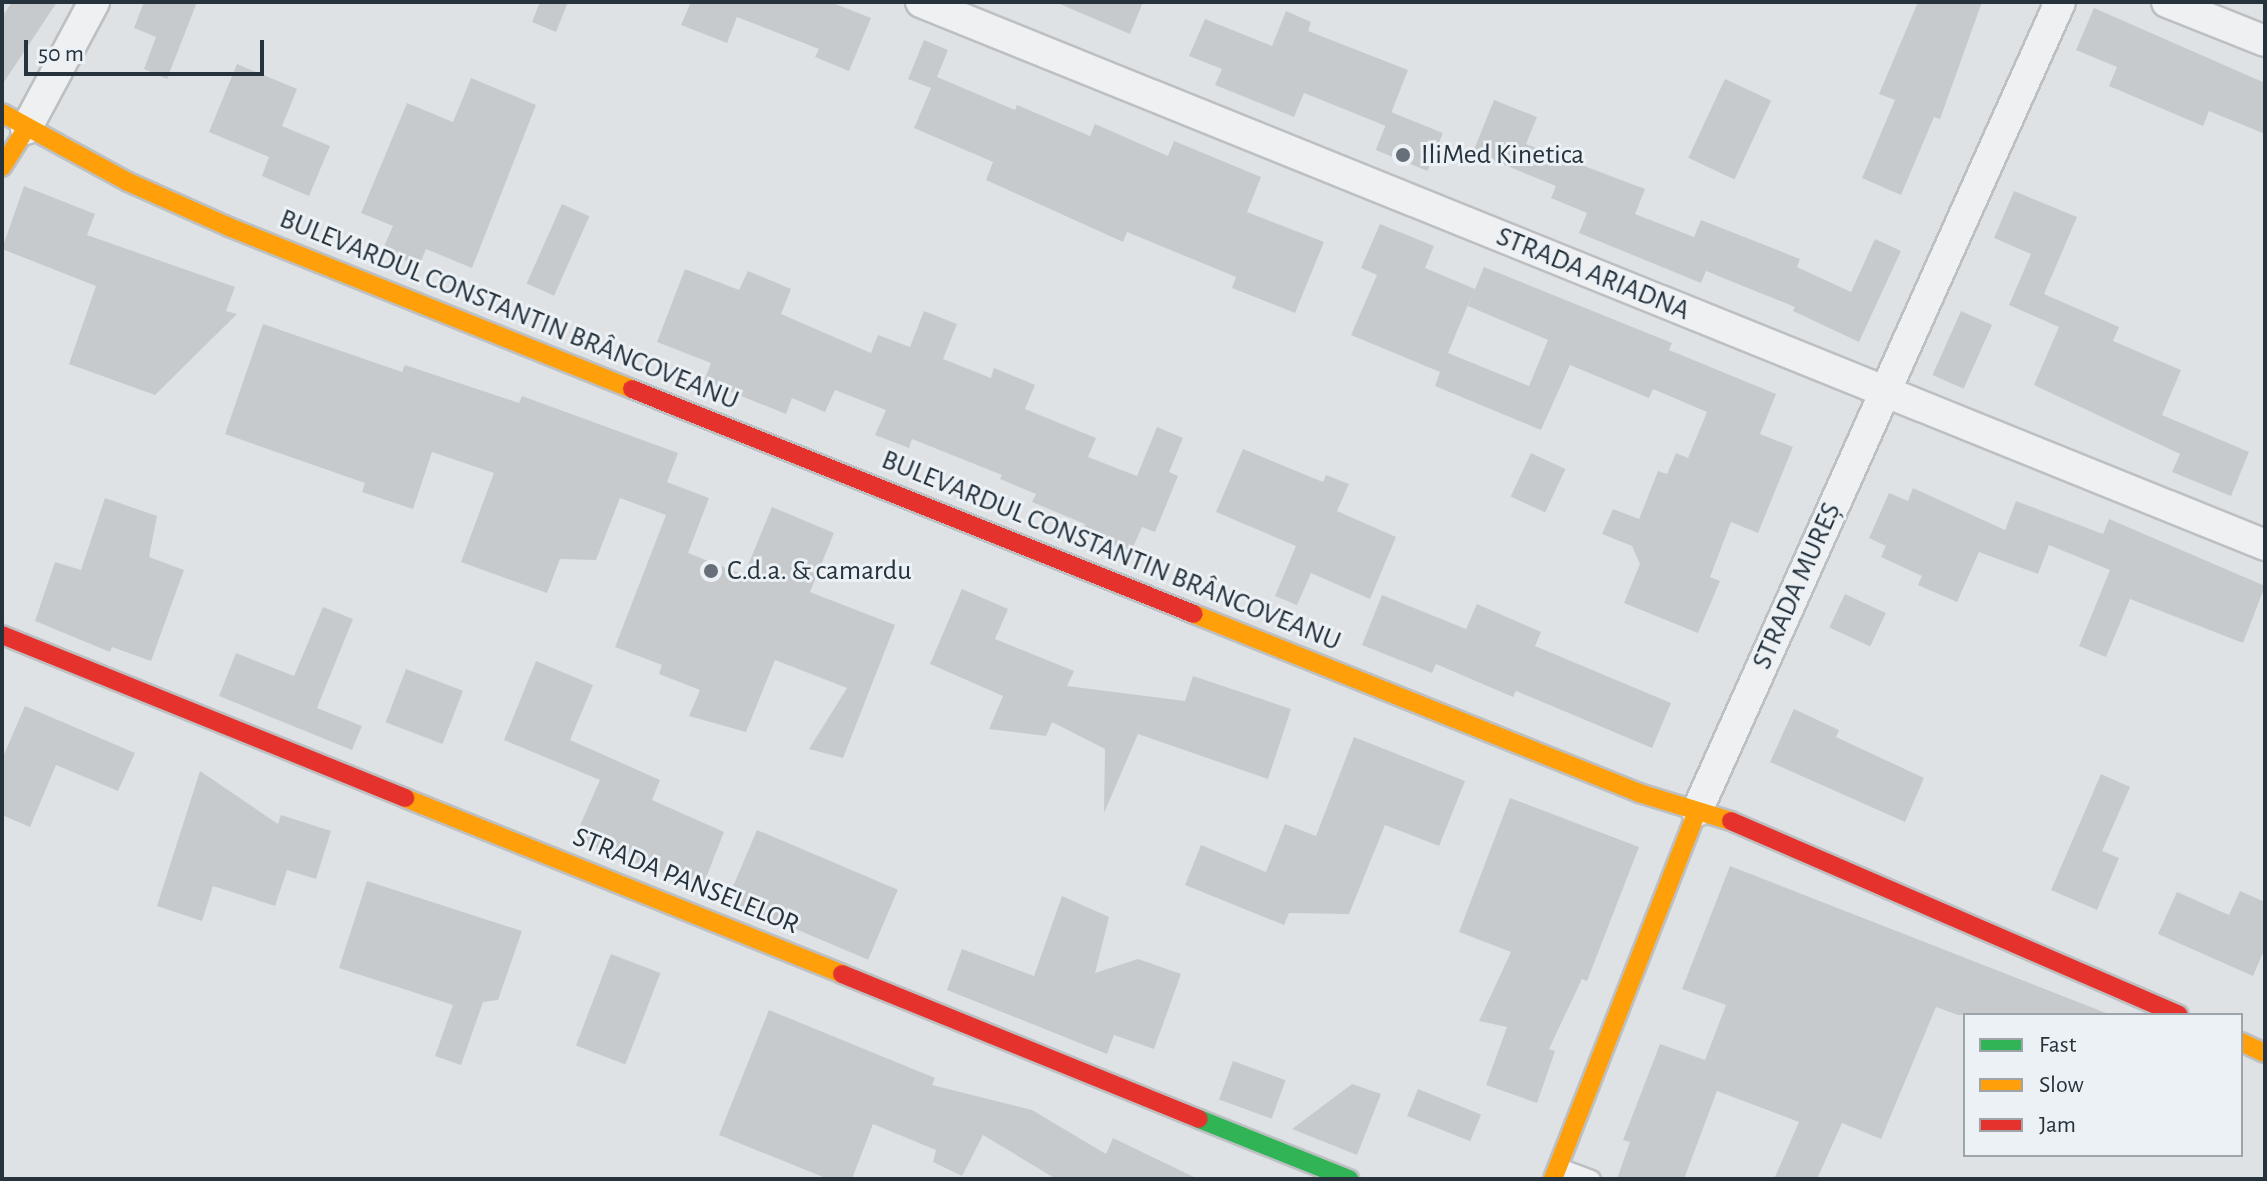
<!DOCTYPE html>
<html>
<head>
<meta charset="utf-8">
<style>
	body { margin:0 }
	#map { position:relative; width:2267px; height:1181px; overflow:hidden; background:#dfe2e5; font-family:"Alegreya Sans",sans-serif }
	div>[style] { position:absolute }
	.building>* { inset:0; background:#c7cacd; transform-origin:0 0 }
	.roads { filter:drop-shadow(2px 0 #bdc0c3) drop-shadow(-2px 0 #bdc0c3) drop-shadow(0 2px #bdc0c3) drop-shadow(0 -2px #bdc0c3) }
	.lane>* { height:16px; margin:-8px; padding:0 8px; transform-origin:8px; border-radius:8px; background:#eff0f1 }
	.street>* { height:30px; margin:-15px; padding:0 15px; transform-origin:15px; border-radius:15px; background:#eff0f1 }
	.fast>* { height:18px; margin:-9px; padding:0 9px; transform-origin:9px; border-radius:9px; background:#30b455 }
	.slow>* { height:18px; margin:-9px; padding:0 9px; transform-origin:9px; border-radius:9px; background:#ff9f0a }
	.jam>* { height:18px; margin:-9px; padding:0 9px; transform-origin:9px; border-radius:9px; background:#e5322d }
	.dots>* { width:22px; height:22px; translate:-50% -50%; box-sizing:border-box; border:4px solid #ecf1f5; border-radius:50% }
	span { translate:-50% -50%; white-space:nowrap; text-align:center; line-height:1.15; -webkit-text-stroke:6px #ecf1f5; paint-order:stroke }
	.poi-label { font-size:28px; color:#26333d }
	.left { translate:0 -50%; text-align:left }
	.street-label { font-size:28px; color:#26333d }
	.frame { position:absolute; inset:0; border:4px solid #26333d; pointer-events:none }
	.legend { position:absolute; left:1963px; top:1013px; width:280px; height:144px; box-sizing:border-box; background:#ecf1f5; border:2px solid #9da5ab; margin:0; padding:10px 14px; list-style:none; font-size:24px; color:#26333d }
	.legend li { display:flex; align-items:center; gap:16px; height:40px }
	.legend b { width:40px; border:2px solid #9da5ab }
	.scale { position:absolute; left:24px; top:40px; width:240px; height:36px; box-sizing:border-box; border:4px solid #26333d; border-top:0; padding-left:10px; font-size:24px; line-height:28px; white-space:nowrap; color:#26333d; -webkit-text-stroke:6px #ecf1f5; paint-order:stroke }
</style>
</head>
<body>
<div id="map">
	<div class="building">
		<div style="clip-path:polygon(12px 2px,57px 2px,2px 85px,2px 17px)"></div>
		<div style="clip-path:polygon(144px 2px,197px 2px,167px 79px,144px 69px,156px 37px,134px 28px)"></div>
		<div style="clip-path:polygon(540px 2px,568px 2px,556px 32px,532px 22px)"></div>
		<div style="clip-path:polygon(691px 2px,830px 2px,871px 18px,849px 71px,815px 57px,819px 49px,737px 17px,727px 43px,681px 25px)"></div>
		<div style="clip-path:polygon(1055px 2px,1143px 2px,1130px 34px)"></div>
		<div style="clip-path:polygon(1918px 2px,1982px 2px,1940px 119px,1934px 117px,1901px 195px,1862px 178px,1895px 100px,1879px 94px)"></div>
		<div style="clip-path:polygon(2094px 8px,2265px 83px,2265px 134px,2209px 111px,2203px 126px,2109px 86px,2117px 67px,2076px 50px)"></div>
		<div style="clip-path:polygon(1286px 11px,1311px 22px,1308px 31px,1408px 70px,1386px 126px,1304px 93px,1294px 117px,1215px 85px,1222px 69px,1189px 56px,1205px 19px,1272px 46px)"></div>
		<div style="clip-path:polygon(924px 40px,948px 50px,937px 77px,1015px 110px,1017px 105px,1090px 136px,1095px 124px,1168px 156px,1174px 141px,1261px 177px,1247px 212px,1324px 242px,1295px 313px,1232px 288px,1236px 277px,1127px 232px,1123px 242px,986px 180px,993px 162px,914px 128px,931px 88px,908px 79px)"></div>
		<div style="clip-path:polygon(237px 64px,297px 89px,282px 126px,330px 146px,309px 196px,262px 176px,269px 157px,209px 132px)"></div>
		<div style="clip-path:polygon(471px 78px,536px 105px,472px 268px,426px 249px,419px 266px,382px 251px,393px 226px,361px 213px,407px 103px,453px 122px)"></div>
		<div style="left:1725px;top:79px;width:51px;height:87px;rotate:25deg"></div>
		<div style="clip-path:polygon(1494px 100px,1537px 117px,1526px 144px,1645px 189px,1635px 214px,1694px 237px,1701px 220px,1800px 259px,1797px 267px,1851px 292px,1875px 239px,1901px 251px,1859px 342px,1793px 311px,1795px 307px,1706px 271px,1701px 283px,1579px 233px,1587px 213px,1551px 198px,1556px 186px,1473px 152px)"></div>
		<div style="left:1391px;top:112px;width:56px;height:41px;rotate:22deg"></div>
		<div style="clip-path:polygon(24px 186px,95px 214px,87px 235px,235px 287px,226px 311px,237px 314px,155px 395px,69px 364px,96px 286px,2px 249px)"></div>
		<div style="clip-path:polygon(2014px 191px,2077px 217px,2044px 294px,2119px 327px,2113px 341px,2181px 370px,2162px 415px,2249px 452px,2231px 496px,2172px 472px,2180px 454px,2034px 385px,2059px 327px,2009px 305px,2031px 254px,1994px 238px)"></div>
		<div style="left:562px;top:204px;width:30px;height:87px;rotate:24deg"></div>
		<div style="clip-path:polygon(evenodd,1380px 224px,1434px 246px,1425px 268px,1475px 289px,1484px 267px,1672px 343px,1669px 350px,1776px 394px,1760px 434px,1793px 447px,1758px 533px,1731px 522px,1710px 577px,1720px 581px,1698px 633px,1624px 603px,1640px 564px,1632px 546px,1602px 534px,1613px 509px,1639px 519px,1658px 471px,1667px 474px,1676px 453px,1688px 458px,1707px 412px,1653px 389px,1649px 398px,1570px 365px,1541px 430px,1435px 386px,1440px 372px,1351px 335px,1377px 275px,1361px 268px,1380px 224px,1472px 295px,1468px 306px,1548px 340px,1529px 386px,1448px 353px,1472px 295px)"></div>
		<div style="clip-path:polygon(685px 269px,739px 290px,748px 271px,791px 289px,781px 314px,871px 353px,878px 335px,910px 347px,924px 311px,957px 324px,943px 359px,991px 378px,994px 368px,1035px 385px,1025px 409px,1096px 438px,1088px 457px,1137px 476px,1157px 427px,1183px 438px,1169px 472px,1178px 476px,1155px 532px,1142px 527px,1131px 552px,1082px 533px,1085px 524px,1032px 502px,1036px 494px,1000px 479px,1002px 475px,912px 439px,909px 448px,875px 435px,886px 410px,835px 390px,825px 412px,792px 398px,786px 414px,704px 381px,711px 363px,657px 342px)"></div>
		<div style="left:1961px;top:311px;width:34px;height:70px;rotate:24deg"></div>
		<div style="clip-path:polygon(263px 324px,402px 372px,405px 365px,519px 403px,522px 396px,678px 453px,667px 482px,709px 498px,688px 553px,744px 575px,772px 507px,834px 533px,810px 592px,895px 625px,843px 758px,809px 749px,847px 688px,775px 660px,746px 732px,689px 716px,700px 690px,659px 674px,662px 665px,615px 647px,666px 515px,620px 498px,596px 560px,560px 559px,547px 593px,461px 562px,494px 473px,432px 452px,413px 509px,362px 492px,365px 483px,225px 434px)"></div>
		<div style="clip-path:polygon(1243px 449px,1323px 482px,1326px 475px,1349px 484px,1337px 511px,1396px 537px,1370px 599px,1311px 573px,1297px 605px,1275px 596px,1296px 546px,1216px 512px)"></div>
		<div style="left:1531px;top:453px;width:38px;height:48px;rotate:25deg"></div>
		<div style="clip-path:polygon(1913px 488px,2005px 530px,2016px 501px,2103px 534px,2109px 519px,2265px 586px,2243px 643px,2130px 599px,2106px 657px,2079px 646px,2110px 570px,2049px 545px,2038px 574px,1979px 552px,1957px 602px,1918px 585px,1922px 576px,1881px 557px,1886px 546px,1869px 538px,1889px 493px,1908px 501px)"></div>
		<div style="clip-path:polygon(105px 498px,157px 516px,149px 557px,184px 570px,151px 661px,112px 647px,110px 652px,35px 621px,55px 562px,81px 570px)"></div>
		<div style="clip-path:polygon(962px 589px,1008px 609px,995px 639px,1074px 671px,1067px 686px,1185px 701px,1193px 676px,1291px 709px,1268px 779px,1138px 734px,1104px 813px,1105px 749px,1052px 722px,1046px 736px,989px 729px,1003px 696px,930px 664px)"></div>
		<div style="left:1845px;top:594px;width:45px;height:37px;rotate:25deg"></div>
		<div style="clip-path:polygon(1382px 595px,1466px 629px,1477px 604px,1541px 632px,1535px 646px,1671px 703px,1652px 748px,1516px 691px,1513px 697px,1436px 664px,1432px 673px,1362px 645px)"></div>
		<div style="clip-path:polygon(323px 607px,353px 619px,317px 708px,362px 726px,352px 750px,219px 696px,236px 653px,294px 676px)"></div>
		<div style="clip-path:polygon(536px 661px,593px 685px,570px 740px,660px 780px,652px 800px,724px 832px,702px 888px,574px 839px,600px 780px,504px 740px)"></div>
		<div style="left:406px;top:669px;width:61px;height:57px;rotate:21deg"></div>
		<div style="clip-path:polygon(25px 706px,135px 753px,118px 791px,56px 765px,30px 827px,2px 815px,2px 759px)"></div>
		<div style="clip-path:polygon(1794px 709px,1839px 730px,1836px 737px,1924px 778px,1905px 822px,1770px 762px)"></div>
		<div style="clip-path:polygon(1354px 737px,1465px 781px,1439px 846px,1385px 825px,1349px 914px,1289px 913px,1284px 925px,1185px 885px,1201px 845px,1266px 872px,1285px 824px,1316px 836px)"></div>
		<div style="clip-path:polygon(200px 771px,278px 824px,281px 815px,331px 831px,316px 879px,287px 870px,275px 906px,213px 886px,202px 921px,157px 906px)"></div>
		<div style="clip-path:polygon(2101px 774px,2130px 787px,2102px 851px,2119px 858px,2097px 910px,2051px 890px)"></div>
		<div style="clip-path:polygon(1510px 798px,1639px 847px,1587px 981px,1582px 979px,1549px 1049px,1555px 1051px,1537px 1103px,1486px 1085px,1507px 1027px,1479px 1021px,1511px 952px,1459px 932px)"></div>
		<div style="left:757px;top:830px;width:153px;height:76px;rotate:23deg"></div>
		<div style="clip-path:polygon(1730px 866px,2106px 1013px,2105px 1015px,1958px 1015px,1936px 1007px,1881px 1139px,1842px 1123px,1817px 1179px,1774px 1179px,1799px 1122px,1717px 1091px,1684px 1179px,1617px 1179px,1630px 1142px,1623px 1140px,1660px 1044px,1705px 1060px,1726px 1005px,1682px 989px)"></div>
		<div style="clip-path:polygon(367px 881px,522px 931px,498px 1000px,483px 1002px,461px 1065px,435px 1056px,453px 1005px,339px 968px)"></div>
		<div style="clip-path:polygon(2240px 891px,2265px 902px,2265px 948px,2253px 976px,2158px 934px,2177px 892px,2229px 915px)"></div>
		<div style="clip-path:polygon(1062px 896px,1109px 917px,1095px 973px,1138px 959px,1181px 974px,1154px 1049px,1114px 1035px,1107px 1054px,947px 990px,962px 949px,1034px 976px)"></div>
		<div style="left:611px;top:954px;width:53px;height:98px;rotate:21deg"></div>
		<div style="clip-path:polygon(769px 1010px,935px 1078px,932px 1085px,1032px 1110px,1106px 1154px,1113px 1138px,1198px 1179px,1056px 1179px,983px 1135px,962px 1176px,933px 1162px,936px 1150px,873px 1124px,852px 1179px,828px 1179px,719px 1135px)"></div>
		<div style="left:1233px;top:1061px;width:56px;height:41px;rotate:20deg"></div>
		<div style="clip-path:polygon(1352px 1084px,1381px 1094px,1357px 1155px,1292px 1129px)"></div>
		<div style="left:1418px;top:1089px;width:68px;height:29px;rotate:22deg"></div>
	</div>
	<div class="roads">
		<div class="lane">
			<div style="left:1560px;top:1167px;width:34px;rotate:21deg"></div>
		</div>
		<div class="street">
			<div style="left:921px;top:2px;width:1450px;rotate:22deg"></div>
			<div style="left:2167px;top:2px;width:105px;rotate:21.7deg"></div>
			<div style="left:26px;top:129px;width:144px;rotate:-61.8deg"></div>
			<div style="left:1697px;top:811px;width:887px;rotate:-65.83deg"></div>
		</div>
		<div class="fast">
			<div style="left:1199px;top:1119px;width:162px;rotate:21.8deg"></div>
		</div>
		<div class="slow">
			<div style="left:2px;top:113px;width:144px;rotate:28.7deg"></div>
			<div style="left:128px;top:182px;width:111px;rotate:24deg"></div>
			<div style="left:229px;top:227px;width:434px;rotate:21.9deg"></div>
			<div style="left:2px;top:167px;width:45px;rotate:-57.7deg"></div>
			<div style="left:1194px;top:614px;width:480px;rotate:21.9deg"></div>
			<div style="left:1639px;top:793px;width:96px;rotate:16.9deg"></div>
			<div style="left:405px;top:798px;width:471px;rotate:21.9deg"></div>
			<div style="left:2241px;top:1042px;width:26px;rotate:25deg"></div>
			<div style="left:1553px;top:1179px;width:395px;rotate:-68.6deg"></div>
		</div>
		<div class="jam">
			<div style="left:632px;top:389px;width:605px;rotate:21.82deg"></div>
			<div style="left:2px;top:635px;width:435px;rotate:22deg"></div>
			<div style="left:1731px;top:821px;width:488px;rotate:23.4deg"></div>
			<div style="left:842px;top:974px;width:385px;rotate:22.1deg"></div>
		</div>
	</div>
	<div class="dots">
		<div style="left:1403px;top:155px;background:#677078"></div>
		<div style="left:711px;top:571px;background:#677078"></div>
	</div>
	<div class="poi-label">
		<span class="left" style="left:1421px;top:155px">IliMed Kinetica</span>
		<span class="left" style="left:727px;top:571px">C.d.a. &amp; camardu</span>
	</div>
	<div class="street-label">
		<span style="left:1593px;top:274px;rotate:22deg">STRADA ARIADNA</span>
		<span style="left:509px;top:310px;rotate:22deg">BULEVARDUL CONSTANTIN BRÂNCOVEANU</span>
		<span style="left:1111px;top:551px;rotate:22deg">BULEVARDUL CONSTANTIN BRÂNCOVEANU</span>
		<span style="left:1797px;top:586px;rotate:-66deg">STRADA MUREȘ</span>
		<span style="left:686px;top:881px;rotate:22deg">STRADA PANSELELOR</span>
	</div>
	<div class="frame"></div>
	<ul class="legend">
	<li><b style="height:10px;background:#30b455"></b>Fast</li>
	<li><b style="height:10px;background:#ff9f0a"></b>Slow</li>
	<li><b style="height:10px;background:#e5322d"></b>Jam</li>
	</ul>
	<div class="scale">50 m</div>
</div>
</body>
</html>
